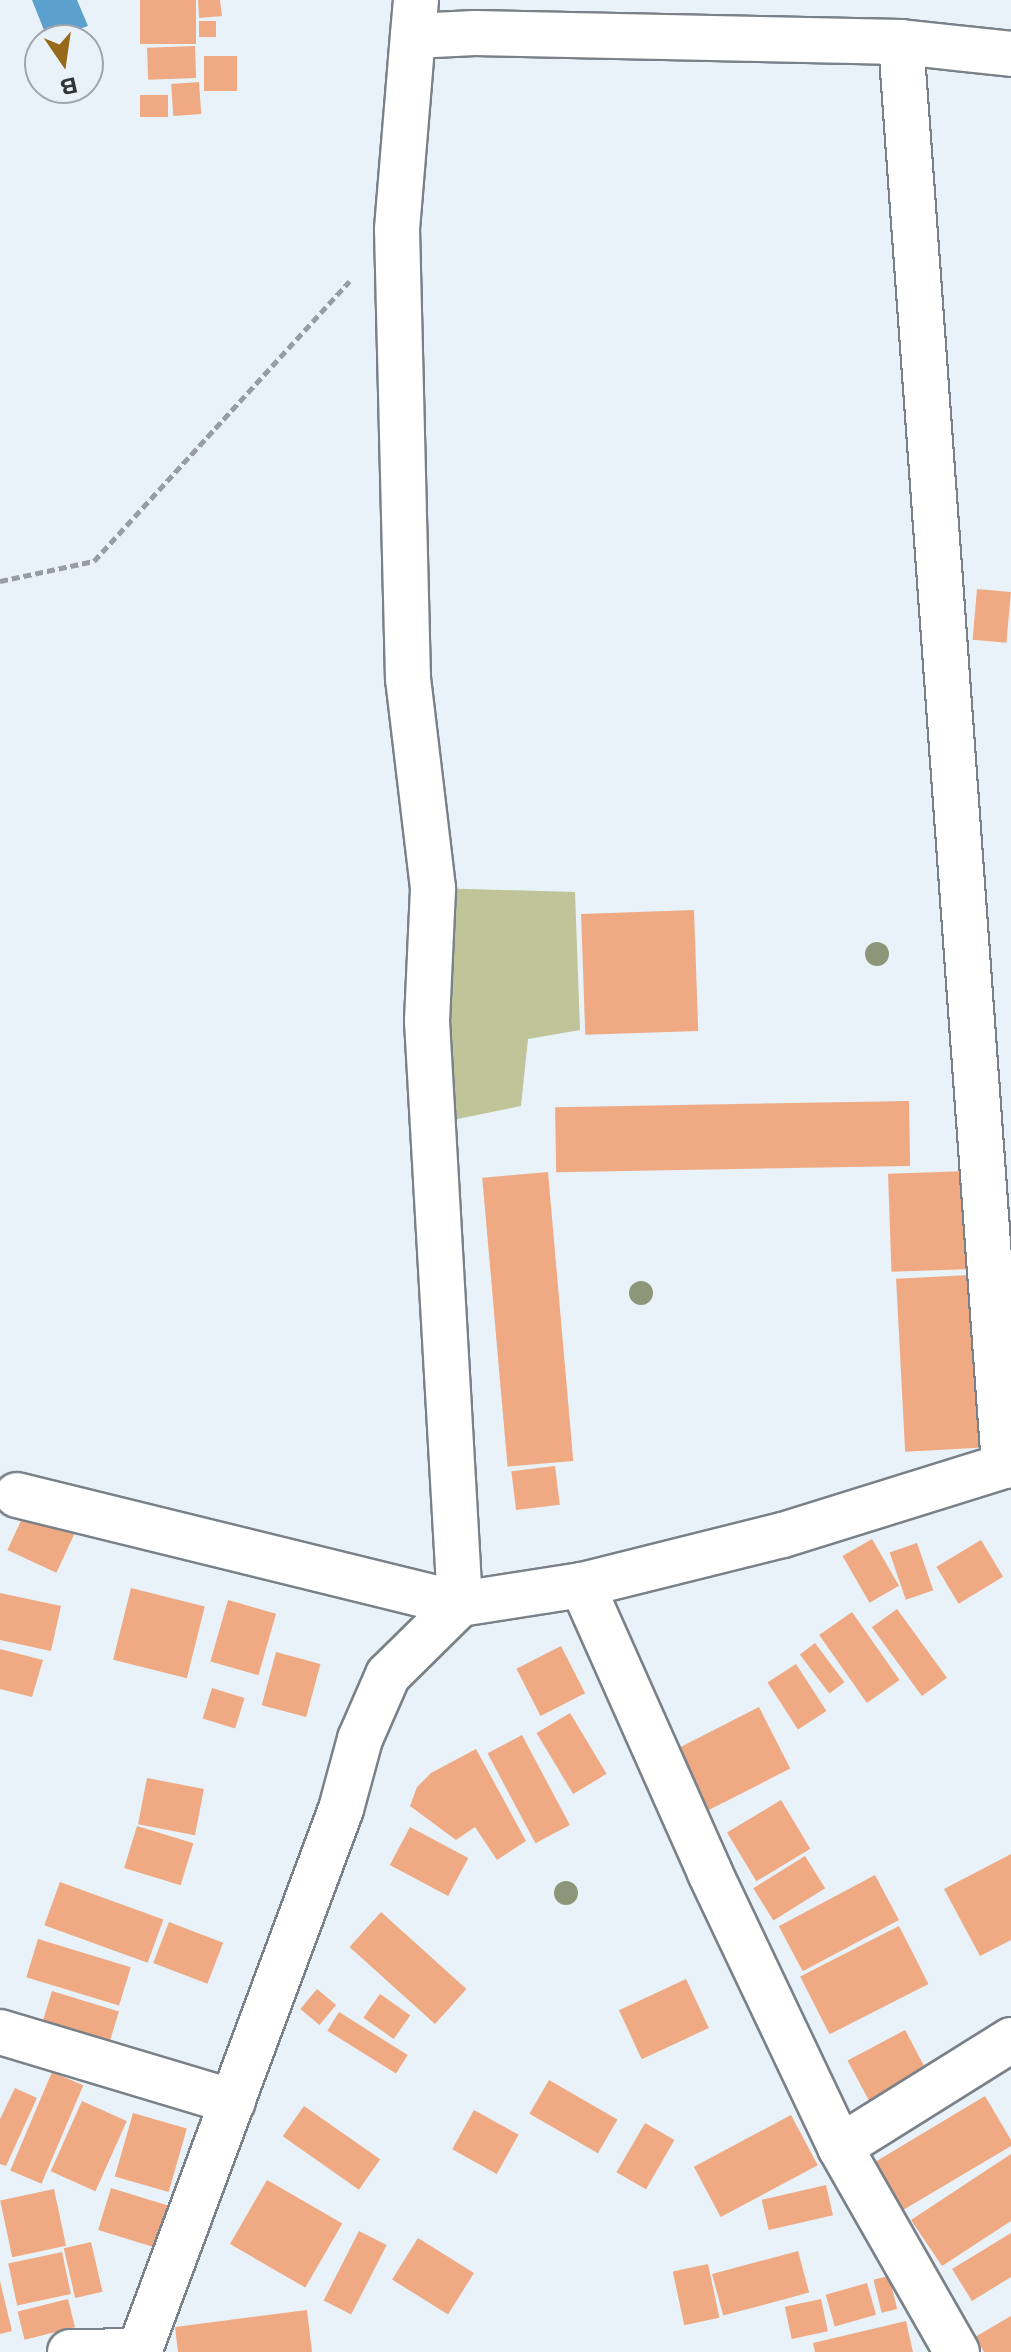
<!DOCTYPE html>
<html>
<head>
<meta charset="utf-8">
<style>
	body { margin:0 }
	#map { position:relative; width:1011px; height:2352px; overflow:hidden; background:#e9f2f9; font-family:Montserrat,sans-serif }
	div>[style] { position:absolute }
	.green>* { inset:0; background:#bfc598 }
	.water>* { inset:0; background:#5ca0ce }
	.building>* { inset:0; background:#efaa83; transform-origin:0 0 }
	.path>* { height:5px; margin-top:-2.5px; transform-origin:0; background:repeating-linear-gradient(90deg,#979da2 0 8px,transparent 0 12px) }
	.roads { filter:drop-shadow(2px 0 #7a8188) drop-shadow(-2px 0 #7a8188) drop-shadow(0 2px #7a8188) drop-shadow(0 -2px #7a8188) }
	.minor>* { height:44px; margin:-22px; padding:0 22px; transform-origin:22px; border-radius:22px; background:#fff }
	.trees>* { width:24px; height:24px; margin:-12px; border-radius:50%; background:#8e967a }
	span { translate:-50% -50%; white-space:nowrap; text-align:center; line-height:1.15; -webkit-text-stroke:6px #e9f2f9; paint-order:stroke }
	.north { position:absolute; left:24px; top:24px; width:80px; height:80px; box-sizing:border-box; background:#e9f2f9; border:2px solid #a0a6ac; border-radius:50%; rotate:167deg; font-size:22px; font-weight:700; line-height:32px; text-align:center; color:#323538 }
	.north::after { content:''; display:block; margin:auto; width:28px; height:36px; background:#976a19; clip-path:polygon(50% 0,100% 100%,50% 72%,0 100%) }
</style>
</head>
<body>
<div id="map">
	<div class="green">
		<div style="clip-path:polygon(433px 888px,575px 892px,580px 1030px,528px 1039px,521px 1106px,433px 1124px)"></div>
	</div>
	<div class="water">
		<div style="clip-path:polygon(32px 0,77px 0,88px 26px,48px 40px)"></div>
	</div>
	<div class="building">
		<div style="left:140px;top:0;width:56px;height:44px"></div>
		<div style="clip-path:polygon(198px 0,220px 0,222px 16px,199px 18px)"></div>
		<div style="left:199px;top:21px;width:17px;height:16px"></div>
		<div style="left:195px;top:46px;width:32px;height:48px;rotate:88deg"></div>
		<div style="left:237px;top:56px;width:35px;height:33px;rotate:90deg"></div>
		<div style="left:199px;top:82px;width:32px;height:28px;rotate:86deg"></div>
		<div style="left:140px;top:95px;width:28px;height:22px"></div>
		<div style="left:977px;top:589px;width:34px;height:51px;rotate:5deg"></div>
		<div style="left:694px;top:910px;width:121px;height:113px;rotate:88deg"></div>
		<div style="left:909px;top:1101px;width:65px;height:354px;rotate:89deg"></div>
		<div style="left:969px;top:1171px;width:98px;height:81px;rotate:88deg"></div>
		<div style="left:548px;top:1172px;width:290px;height:66px;rotate:85deg"></div>
		<div style="left:970px;top:1275px;width:173px;height:74px;rotate:87deg"></div>
		<div style="left:555px;top:1466px;width:39px;height:44px;rotate:83deg"></div>
		<div style="left:26px;top:1510px;width:54px;height:44px;rotate:25deg"></div>
		<div style="left:872px;top:1539px;width:54px;height:34px;rotate:60deg"></div>
		<div style="left:981px;top:1540px;width:43px;height:52px;rotate:59deg"></div>
		<div style="left:917px;top:1543px;width:50px;height:29px;rotate:71deg"></div>
		<div style="left:131px;top:1588px;width:76px;height:74px;rotate:14deg"></div>
		<div style="clip-path:polygon(0 1593px,61px 1606px,51px 1651px,0 1640px)"></div>
		<div style="left:228px;top:1600px;width:50px;height:64px;rotate:16deg"></div>
		<div style="left:897px;top:1609px;width:85px;height:31px;rotate:54deg"></div>
		<div style="left:852px;top:1612px;width:83px;height:40px;rotate:55deg"></div>
		<div style="left:815px;top:1643px;width:49px;height:19px;rotate:53deg"></div>
		<div style="left:561px;top:1646px;width:53px;height:50px;rotate:63deg"></div>
		<div style="clip-path:polygon(0 1649px,43px 1660px,32px 1697px,0 1689px)"></div>
		<div style="left:276px;top:1652px;width:46px;height:55px;rotate:15deg"></div>
		<div style="left:796px;top:1664px;width:56px;height:34px;rotate:57deg"></div>
		<div style="left:212px;top:1688px;width:34px;height:32px;rotate:17deg"></div>
		<div style="left:759px;top:1707px;width:69px;height:98px;rotate:63deg"></div>
		<div style="left:570px;top:1713px;width:71px;height:39px;rotate:59deg"></div>
		<div style="left:522px;top:1735px;width:102px;height:39px;rotate:62deg"></div>
		<div style="clip-path:polygon(476px 1749px,526px 1841px,497px 1860px,475px 1827px,456px 1840px,410px 1806px,417px 1787px,431px 1773px)"></div>
		<div style="left:147px;top:1778px;width:58px;height:47px;rotate:11deg"></div>
		<div style="left:781px;top:1800px;width:57px;height:63px;rotate:59deg"></div>
		<div style="left:137px;top:1826px;width:59px;height:44px;rotate:17deg"></div>
		<div style="left:410px;top:1827px;width:66px;height:43px;rotate:28deg"></div>
		<div style="clip-path:polygon(1011px 1854px,1011px 1940px,980px 1956px,944px 1889px)"></div>
		<div style="left:805px;top:1856px;width:38px;height:61px;rotate:58deg"></div>
		<div style="left:875px;top:1875px;width:51px;height:109px;rotate:62deg"></div>
		<div style="left:60px;top:1882px;width:110px;height:46px;rotate:20deg"></div>
		<div style="left:381px;top:1912px;width:115px;height:47px;rotate:42deg"></div>
		<div style="left:169px;top:1922px;width:58px;height:44px;rotate:21deg"></div>
		<div style="left:899px;top:1926px;width:65px;height:111px;rotate:63deg"></div>
		<div style="left:38px;top:1939px;width:97px;height:40px;rotate:17deg"></div>
		<div style="left:686px;top:1979px;width:54px;height:74px;rotate:65deg"></div>
		<div style="left:317px;top:1989px;width:25px;height:26px;rotate:40deg"></div>
		<div style="left:52px;top:1991px;width:70px;height:41px;rotate:17deg"></div>
		<div style="left:380px;top:1994px;width:37px;height:29px;rotate:35deg"></div>
		<div style="left:339px;top:2012px;width:81px;height:22px;rotate:32deg"></div>
		<div style="left:905px;top:2030px;width:49px;height:65px;rotate:62deg"></div>
		<div style="left:52px;top:2072px;width:34px;height:107px;rotate:23deg"></div>
		<div style="left:549px;top:2080px;width:79px;height:39px;rotate:30deg"></div>
		<div style="clip-path:polygon(15px 2088px,37px 2098px,6px 2166px,0 2164px,0 2119px)"></div>
		<div style="clip-path:polygon(985px 2096px,1011px 2140px,1011px 2146px,898px 2213px,870px 2165px)"></div>
		<div style="left:82px;top:2101px;width:49px;height:77px;rotate:24deg"></div>
		<div style="left:304px;top:2106px;width:93px;height:37px;rotate:35deg"></div>
		<div style="left:474px;top:2110px;width:51px;height:45px;rotate:29deg"></div>
		<div style="left:133px;top:2113px;width:56px;height:66px;rotate:16deg"></div>
		<div style="left:791px;top:2115px;width:57px;height:110px;rotate:62deg"></div>
		<div style="left:645px;top:2123px;width:34px;height:57px;rotate:30deg"></div>
		<div style="clip-path:polygon(1011px 2154px,1011px 2221px,942px 2266px,911px 2220px)"></div>
		<div style="left:267px;top:2180px;width:87px;height:74px;rotate:30deg"></div>
		<div style="left:826px;top:2185px;width:31px;height:66px;rotate:77deg"></div>
		<div style="left:111px;top:2188px;width:63px;height:44px;rotate:17deg"></div>
		<div style="left:54px;top:2189px;width:58px;height:55px;rotate:78deg"></div>
		<div style="left:359px;top:2231px;width:31px;height:78px;rotate:27deg"></div>
		<div style="clip-path:polygon(1011px 2233px,1011px 2277px,972px 2301px,952px 2269px)"></div>
		<div style="left:418px;top:2238px;width:66px;height:49px;rotate:32deg"></div>
		<div style="left:91px;top:2242px;width:51px;height:28px;rotate:77deg"></div>
		<div style="left:798px;top:2251px;width:43px;height:89px;rotate:75deg"></div>
		<div style="left:62px;top:2252px;width:43px;height:55px;rotate:78deg"></div>
		<div style="left:708px;top:2264px;width:55px;height:36px;rotate:78deg"></div>
		<div style="left:889px;top:2276px;width:34px;height:16px;rotate:76deg"></div>
		<div style="clip-path:polygon(0 2281px,12px 2331px,0 2334px)"></div>
		<div style="left:867px;top:2283px;width:33px;height:43px;rotate:74deg"></div>
		<div style="left:68px;top:2299px;width:29px;height:52px;rotate:76deg"></div>
		<div style="left:821px;top:2299px;width:33px;height:37px;rotate:78deg"></div>
		<div style="clip-path:polygon(307px 2310px,312px 2352px,178px 2352px,175px 2327px)"></div>
		<div style="clip-path:polygon(1011px 2316px,1011px 2352px,984px 2352px,975px 2337px)"></div>
		<div style="clip-path:polygon(906px 2321px,913px 2352px,815px 2352px,813px 2343px)"></div>
	</div>
	<div class="path">
		<div style="left:0;top:581px;width:96px;rotate:-12deg"></div>
		<div style="left:94px;top:561px;width:379px;rotate:-47.6deg"></div>
	</div>
	<div class="roads">
		<div class="minor">
			<div style="left:416px;top:0;width:36px;rotate:95deg"></div>
			<div style="left:413px;top:36px;width:62px;rotate:-2.8deg"></div>
			<div style="left:475px;top:33px;width:426px;rotate:1.2deg"></div>
			<div style="left:901px;top:42px;width:111px;rotate:6.2deg"></div>
			<div style="left:901px;top:42px;width:1428px;rotate:85.86deg"></div>
			<div style="left:17px;top:1495px;width:456px;rotate:13.8deg"></div>
			<div style="left:460px;top:1604px;width:584px;rotate:-93.24deg"></div>
			<div style="left:427px;top:1021px;width:133px;rotate:-87.4deg"></div>
			<div style="left:433px;top:888px;width:210px;rotate:-96.8deg"></div>
			<div style="left:408px;top:679px;width:450px;rotate:-91.4deg"></div>
			<div style="left:397px;top:229px;width:194px;rotate:-85.3deg"></div>
			<div style="left:582px;top:1585px;width:315px;rotate:66deg"></div>
			<div style="left:710px;top:1873px;width:303px;rotate:64.6deg"></div>
			<div style="left:840px;top:2147px;width:236px;rotate:60.3deg"></div>
			<div style="left:0;top:2032px;width:243px;rotate:16.7deg"></div>
			<div style="left:840px;top:2147px;width:202px;rotate:-32deg"></div>
			<div style="left:70px;top:2352px;width:69px;rotate:-0.8deg"></div>
			<div style="left:139px;top:2352px;width:579px;rotate:-69.59deg"></div>
			<div style="left:341px;top:1809px;width:73px;rotate:-74.8deg"></div>
			<div style="left:360px;top:1739px;width:70px;rotate:-66.4deg"></div>
			<div style="left:388px;top:1675px;width:101px;rotate:-44.6deg"></div>
			<div style="left:460px;top:1604px;width:123px;rotate:-8.9deg"></div>
			<div style="left:582px;top:1585px;width:207px;rotate:-14deg"></div>
			<div style="left:783px;top:1535px;width:239px;rotate:-17.3deg"></div>
		</div>
	</div>
	<div class="trees">
		<div style="left:877px;top:954px"></div>
		<div style="left:641px;top:1293px"></div>
		<div style="left:566px;top:1893px"></div>
	</div>
	<div class="north">B</div>
</div>
</body>
</html>
